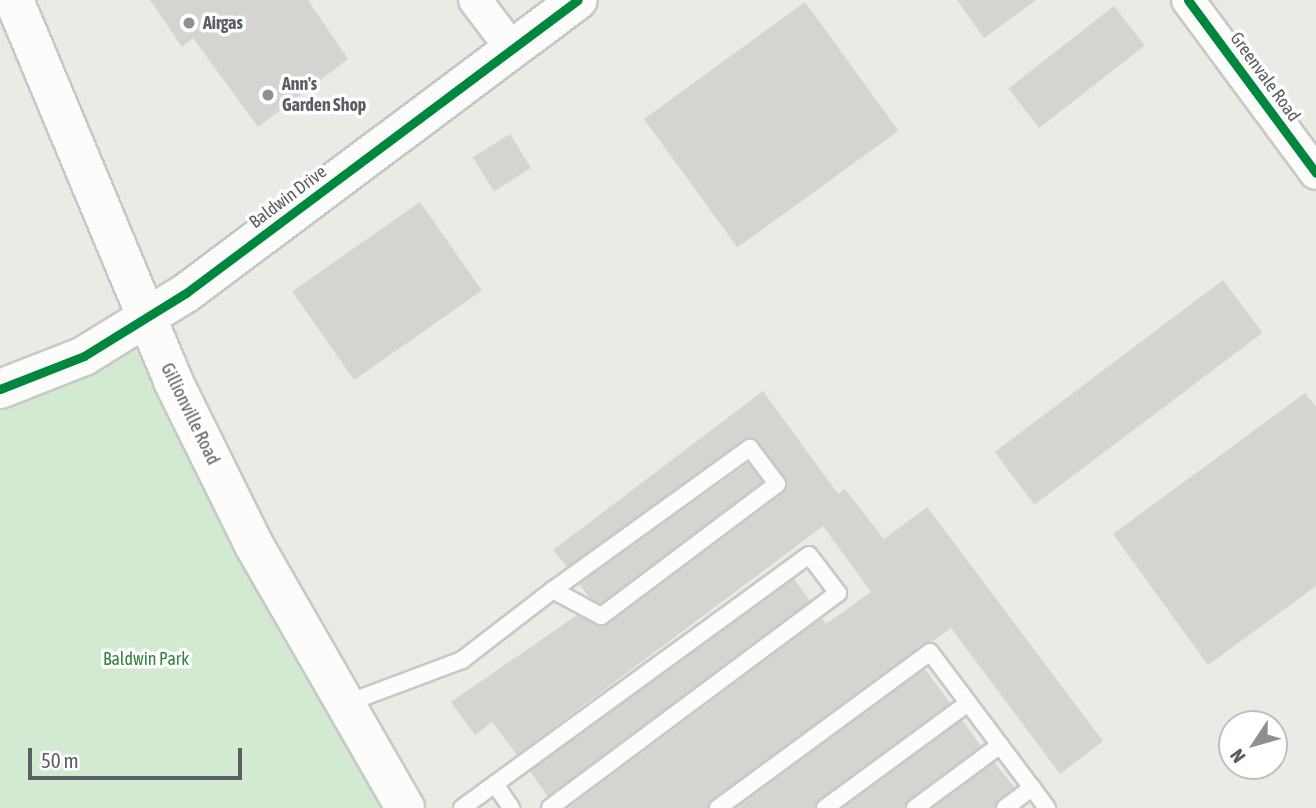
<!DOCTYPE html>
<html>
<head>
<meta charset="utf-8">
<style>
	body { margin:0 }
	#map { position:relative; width:1316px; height:808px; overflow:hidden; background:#ebebe6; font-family:"Asap Condensed",sans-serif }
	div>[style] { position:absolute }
	.green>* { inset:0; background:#d2e9d2 }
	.building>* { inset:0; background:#d5d4d1; transform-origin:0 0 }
	.roads { filter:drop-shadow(2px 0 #c8c8c6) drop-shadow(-2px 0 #c8c8c6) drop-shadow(0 2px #c8c8c6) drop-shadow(0 -2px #c8c8c6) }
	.service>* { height:16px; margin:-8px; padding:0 8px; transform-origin:8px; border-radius:8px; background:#fcfcfb }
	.minor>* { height:32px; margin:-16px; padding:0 16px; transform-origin:16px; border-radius:16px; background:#fcfcfb }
	.tertiary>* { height:38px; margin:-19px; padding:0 19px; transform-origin:19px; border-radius:19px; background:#fcfcfb }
	.secondary>* { height:38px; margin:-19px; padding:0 19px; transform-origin:19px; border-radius:19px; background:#fcfcfb }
	.cycleway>* { height:9px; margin:-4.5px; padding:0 4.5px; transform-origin:4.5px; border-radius:4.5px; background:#00873e }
	.dots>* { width:19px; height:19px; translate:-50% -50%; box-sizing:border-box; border:4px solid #fff; border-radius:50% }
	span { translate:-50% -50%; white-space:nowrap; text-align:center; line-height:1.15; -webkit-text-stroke:7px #fff; paint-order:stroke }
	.poi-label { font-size:18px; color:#5b5e64; font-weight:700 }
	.left { translate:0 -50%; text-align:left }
	.street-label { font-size:18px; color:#5b5e64 }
	.park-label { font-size:18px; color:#32843d }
	.north { position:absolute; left:1218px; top:710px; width:70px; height:70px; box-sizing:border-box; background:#fff; border:2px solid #bdbfc1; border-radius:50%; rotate:234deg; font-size:19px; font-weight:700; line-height:28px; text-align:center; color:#5b5e64 }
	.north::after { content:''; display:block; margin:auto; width:24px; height:32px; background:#8d8f92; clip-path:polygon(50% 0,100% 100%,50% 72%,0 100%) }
	.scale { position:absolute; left:28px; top:748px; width:214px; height:32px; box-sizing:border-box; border:4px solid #5b5e64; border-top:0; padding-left:9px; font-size:21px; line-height:24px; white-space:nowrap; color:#5b5e64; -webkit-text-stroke:5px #fff; paint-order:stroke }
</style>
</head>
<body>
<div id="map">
	<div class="green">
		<div style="clip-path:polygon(144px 323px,401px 808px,0 808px,0 392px)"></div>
	</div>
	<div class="building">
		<div style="clip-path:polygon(150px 0,308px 0,348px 59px,258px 127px,193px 38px,182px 47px)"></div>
		<div style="clip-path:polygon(957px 0,1036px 0,984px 38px)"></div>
		<div style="left:805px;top:2px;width:159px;height:199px;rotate:54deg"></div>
		<div style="left:1114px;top:6px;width:50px;height:134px;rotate:52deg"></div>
		<div style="left:510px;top:134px;width:40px;height:44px;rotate:58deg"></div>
		<div style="left:420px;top:202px;width:108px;height:156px;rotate:55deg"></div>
		<div style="left:1223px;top:280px;width:66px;height:286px;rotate:53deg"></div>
		<div style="clip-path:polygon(763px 391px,838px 494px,845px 489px,884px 539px,927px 507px,1103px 741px,1060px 774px,951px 628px,712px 800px,708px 808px,568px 808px,822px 618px,826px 624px,871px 592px,823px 526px,517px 755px,492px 722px,475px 735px,451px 702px,577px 615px,597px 625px,607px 624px,784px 492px,785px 478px,758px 442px,748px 438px,567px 567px,553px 550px)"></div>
		<div style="clip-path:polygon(1305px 393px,1316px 407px,1316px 586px,1208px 665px,1113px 534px)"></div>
		<div style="clip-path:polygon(748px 463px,762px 482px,600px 604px,590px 598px,579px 584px)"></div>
		<div style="clip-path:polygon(794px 579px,810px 601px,548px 797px,530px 771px)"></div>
		<div style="clip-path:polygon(925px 669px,950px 703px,815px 808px,736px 808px)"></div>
		<div style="clip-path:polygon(962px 720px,981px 746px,905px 808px,843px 808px)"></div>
		<div style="clip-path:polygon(994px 762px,1015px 788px,995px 808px,933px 808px)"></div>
	</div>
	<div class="roads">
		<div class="service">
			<div style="left:345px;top:704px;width:125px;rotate:-20.6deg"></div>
			<div style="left:462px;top:660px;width:115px;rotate:-37.6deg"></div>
			<div style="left:553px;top:590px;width:243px;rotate:-35.8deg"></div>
			<div style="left:750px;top:448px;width:45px;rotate:53.1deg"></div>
			<div style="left:777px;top:484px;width:220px;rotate:143.1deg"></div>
			<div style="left:601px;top:616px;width:55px;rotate:-151.6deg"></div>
			<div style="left:495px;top:784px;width:29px;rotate:56deg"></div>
			<div style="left:462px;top:808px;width:429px;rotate:-36.1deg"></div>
			<div style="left:809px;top:555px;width:48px;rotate:52.7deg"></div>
			<div style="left:838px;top:593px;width:359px;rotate:143.3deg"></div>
			<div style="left:718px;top:808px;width:263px;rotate:-36.3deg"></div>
			<div style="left:930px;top:652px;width:195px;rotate:53.1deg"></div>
			<div style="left:825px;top:808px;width:177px;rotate:-36.3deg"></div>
			<div style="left:915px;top:808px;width:106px;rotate:-36.5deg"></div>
			<div style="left:1005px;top:808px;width:34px;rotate:-37deg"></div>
		</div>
		<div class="minor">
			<div style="left:475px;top:0;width:61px;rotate:52.9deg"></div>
			<div style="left:1188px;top:0;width:215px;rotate:53.5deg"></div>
		</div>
		<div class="tertiary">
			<div style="left:0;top:389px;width:90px;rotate:-21.4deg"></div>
			<div style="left:84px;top:356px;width:120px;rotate:-31.7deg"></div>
			<div style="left:186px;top:293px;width:489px;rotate:-36.8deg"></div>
		</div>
		<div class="secondary">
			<div style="left:14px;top:0;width:413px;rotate:67.3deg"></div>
			<div style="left:173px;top:381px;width:183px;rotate:63.7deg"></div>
			<div style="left:254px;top:545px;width:303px;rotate:60.1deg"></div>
		</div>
	</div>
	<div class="cycleway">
		<div style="left:1188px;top:0;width:215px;rotate:53.5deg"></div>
		<div style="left:0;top:389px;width:90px;rotate:-21.4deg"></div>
		<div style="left:84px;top:356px;width:120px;rotate:-31.7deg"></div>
		<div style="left:186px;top:293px;width:489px;rotate:-36.8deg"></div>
	</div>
	<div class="dots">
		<div style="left:189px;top:23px;background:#8d8f92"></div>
		<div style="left:268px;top:95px;background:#8d8f92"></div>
	</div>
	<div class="poi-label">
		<span class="left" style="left:203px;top:23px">Airgas</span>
		<span class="left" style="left:282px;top:95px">Ann's<br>Garden Shop</span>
	</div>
	<div class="street-label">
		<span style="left:1265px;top:77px;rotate:54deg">Greenvale Road</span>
		<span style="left:288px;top:197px;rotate:-37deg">Baldwin Drive</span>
		<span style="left:190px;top:414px;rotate:64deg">Gillionville Road</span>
	</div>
	<div class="park-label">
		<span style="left:146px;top:659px">Baldwin Park</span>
	</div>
	<div class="north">N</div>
	<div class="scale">50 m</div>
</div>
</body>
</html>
